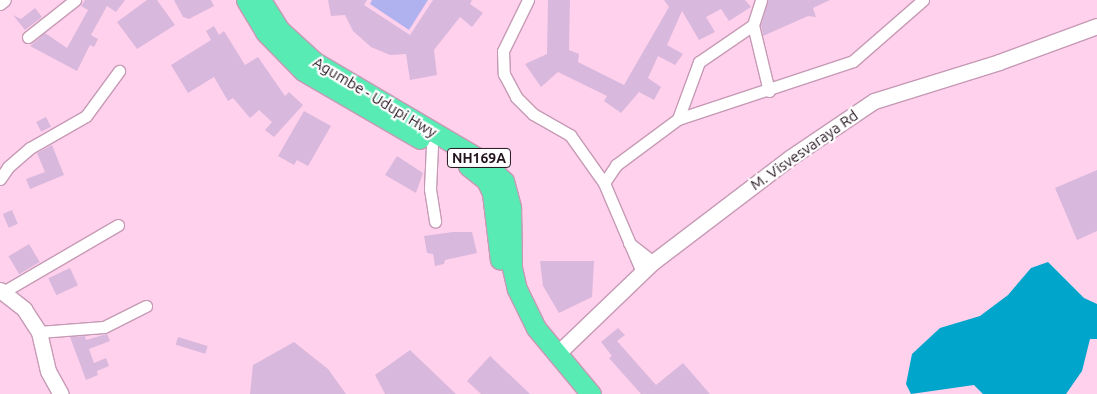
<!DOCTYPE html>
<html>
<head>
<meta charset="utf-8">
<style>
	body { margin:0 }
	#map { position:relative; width:1097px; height:394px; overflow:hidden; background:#ffd1ec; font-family:Ubuntu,sans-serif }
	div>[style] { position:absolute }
	.green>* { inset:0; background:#afb2ef }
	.water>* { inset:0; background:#00a5cb }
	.building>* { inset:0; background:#d9b8de; transform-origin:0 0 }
	.roads { filter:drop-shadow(1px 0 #c69ab5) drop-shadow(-1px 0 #c69ab5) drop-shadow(0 1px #c69ab5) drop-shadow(0 -1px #c69ab5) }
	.minor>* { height:11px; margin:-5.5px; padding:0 5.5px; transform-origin:5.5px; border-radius:5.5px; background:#fff }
	.tertiary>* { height:15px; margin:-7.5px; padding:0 7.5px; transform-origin:7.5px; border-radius:7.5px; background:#fff }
	.trunk>* { height:19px; margin:-9.5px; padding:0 9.5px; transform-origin:9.5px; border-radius:9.5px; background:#58ebb4 }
	span { translate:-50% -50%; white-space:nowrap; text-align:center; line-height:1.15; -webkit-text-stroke:4.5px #fff; paint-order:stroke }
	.shield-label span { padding:1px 4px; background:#fff; border:1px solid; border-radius:4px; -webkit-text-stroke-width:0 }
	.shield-label { font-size:14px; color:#23131d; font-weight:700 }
	.street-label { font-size:15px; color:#23131d }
</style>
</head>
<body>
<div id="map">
	<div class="green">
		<div style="clip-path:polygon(372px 0,428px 0,409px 30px,370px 4px)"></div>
	</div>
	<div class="water">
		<div style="clip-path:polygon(1048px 262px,1084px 298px,1097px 304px,1097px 339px,1090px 339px,1082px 371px,1066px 394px,983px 394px,974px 385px,911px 394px,906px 384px,912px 354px,940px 328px,980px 316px,1008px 295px,1031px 268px)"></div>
	</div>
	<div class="building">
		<div style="clip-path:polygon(85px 0,125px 0,116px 12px,107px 6px,91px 35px,98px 39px,94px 47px,90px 45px,77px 71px,30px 46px,45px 33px,67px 48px,88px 10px,81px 6px)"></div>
		<div style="clip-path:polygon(147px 0,157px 0,175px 25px,137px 49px,117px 22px)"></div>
		<div style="clip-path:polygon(174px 0,211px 0,214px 6px,189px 19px,183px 17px)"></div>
		<div style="clip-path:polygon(328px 0,367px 0,364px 5px,410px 35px,433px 0,472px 0,470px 4px,483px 13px,472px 27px,460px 17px,434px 50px,437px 75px,410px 80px,406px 54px,390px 55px,371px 47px,353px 31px,345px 15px,331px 16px)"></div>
		<div style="clip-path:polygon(548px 0,570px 0,569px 50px,579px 54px,578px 62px,624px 85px,669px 7px,664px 0,745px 0,751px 7px,729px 21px,721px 9px,706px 17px,715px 32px,699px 40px,682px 11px,667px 45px,683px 54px,675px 65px,658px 56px,648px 78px,661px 87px,654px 100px,639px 92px,621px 113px,604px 101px,607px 96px,558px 72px,541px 87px,525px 64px,547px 54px)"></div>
		<div style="clip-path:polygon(768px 0,830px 0,813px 8px,816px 17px,808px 16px,763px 36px,761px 25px)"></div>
		<div style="clip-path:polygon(35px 8px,42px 17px,25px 30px,13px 15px,21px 19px)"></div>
		<div style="clip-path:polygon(214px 26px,219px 35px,224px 31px,245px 65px,258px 57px,285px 96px,289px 92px,303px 105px,274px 137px,265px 130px,272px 122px,259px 110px,250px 118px,233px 98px,228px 101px,214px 77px,188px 93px,171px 65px,211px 40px,206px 31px)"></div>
		<div style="clip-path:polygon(304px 111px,331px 126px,308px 166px,297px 160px,294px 165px,278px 156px)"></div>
		<div style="left:46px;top:117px;width:11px;height:11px;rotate:63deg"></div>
		<div style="clip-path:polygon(52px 145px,64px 175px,30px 189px,26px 179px,45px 172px,37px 153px)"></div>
		<div style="clip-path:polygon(397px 156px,423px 173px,416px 193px,385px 175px)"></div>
		<div style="clip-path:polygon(1097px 170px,1097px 231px,1077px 240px,1055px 188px)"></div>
		<div style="left:12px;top:210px;width:15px;height:10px;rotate:67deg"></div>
		<div style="clip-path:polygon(453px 232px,472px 232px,477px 253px,445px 260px,444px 264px,435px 266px,433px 254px,427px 253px,424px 236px)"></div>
		<div style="left:29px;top:244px;width:21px;height:24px;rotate:59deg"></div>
		<div style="clip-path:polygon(540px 261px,594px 261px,592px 297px,559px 313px,543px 286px)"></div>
		<div style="left:70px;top:268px;width:19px;height:24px;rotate:65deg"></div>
		<div style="clip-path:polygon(618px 328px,625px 335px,617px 341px,656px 385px,683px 363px,710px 394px,641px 394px,609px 358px,612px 356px,601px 342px)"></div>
		<div style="clip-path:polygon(107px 334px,110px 341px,89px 349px,94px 363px,106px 358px,109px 366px,97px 371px,98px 375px,86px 380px,70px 337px,85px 336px,86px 340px)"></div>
		<div style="left:178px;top:337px;width:31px;height:8px;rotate:17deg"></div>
		<div style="clip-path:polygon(294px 342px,328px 369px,346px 394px,250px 394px,253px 365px)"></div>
		<div style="clip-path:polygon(410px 350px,456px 394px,385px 394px,375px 375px)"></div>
		<div style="clip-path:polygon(490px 356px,530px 394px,481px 394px,467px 381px)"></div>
	</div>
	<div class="roads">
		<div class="minor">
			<div style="left:528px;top:0;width:57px;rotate:116.1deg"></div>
			<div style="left:503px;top:51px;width:23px;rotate:88deg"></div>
			<div style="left:504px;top:74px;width:26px;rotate:62deg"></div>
			<div style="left:516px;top:97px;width:24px;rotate:45deg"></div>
			<div style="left:533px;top:114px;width:43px;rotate:29.6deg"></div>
			<div style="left:570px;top:135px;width:59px;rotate:54.7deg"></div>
			<div style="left:604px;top:183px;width:97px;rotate:66.9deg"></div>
			<div style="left:0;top:4px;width:6px;rotate:-39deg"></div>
			<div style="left:753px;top:25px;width:68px;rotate:76.4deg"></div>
			<div style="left:28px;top:37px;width:60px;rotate:-38.2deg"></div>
			<div style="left:678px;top:119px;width:61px;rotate:-69.8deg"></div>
			<div style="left:699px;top:62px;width:65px;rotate:-34.4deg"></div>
			<div style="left:753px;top:25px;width:26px;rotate:-72deg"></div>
			<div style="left:432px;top:146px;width:43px;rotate:92.7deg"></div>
			<div style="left:430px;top:189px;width:33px;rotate:81deg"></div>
			<div style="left:0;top:179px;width:14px;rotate:-56deg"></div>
			<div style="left:8px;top:167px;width:29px;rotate:-41deg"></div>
			<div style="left:30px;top:148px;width:64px;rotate:-29.7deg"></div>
			<div style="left:86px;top:116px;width:56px;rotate:-53.7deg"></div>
			<div style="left:604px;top:183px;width:22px;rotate:-56deg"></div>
			<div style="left:616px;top:165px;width:77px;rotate:-36.6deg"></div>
			<div style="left:678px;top:119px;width:184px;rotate:-18.3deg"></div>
			<div style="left:853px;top:61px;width:93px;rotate:-41.1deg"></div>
			<div style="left:629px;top:243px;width:31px;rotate:38deg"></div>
			<div style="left:3px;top:292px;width:133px;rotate:-30.2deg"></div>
			<div style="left:39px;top:332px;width:65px;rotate:-4.4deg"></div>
			<div style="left:104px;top:327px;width:47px;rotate:-26.6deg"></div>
		</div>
		<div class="tertiary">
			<div style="left:0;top:290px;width:31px;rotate:38deg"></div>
			<div style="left:24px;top:309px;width:27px;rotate:57deg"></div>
			<div style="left:39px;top:332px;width:40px;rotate:77deg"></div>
			<div style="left:48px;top:371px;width:26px;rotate:61deg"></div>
			<div style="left:557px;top:354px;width:133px;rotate:-43.8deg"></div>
			<div style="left:653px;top:262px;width:173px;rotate:-37.3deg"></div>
			<div style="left:791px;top:157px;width:100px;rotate:-34deg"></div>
			<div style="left:874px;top:101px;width:131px;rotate:-17.3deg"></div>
			<div style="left:999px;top:62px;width:104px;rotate:-20.2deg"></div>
		</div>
		<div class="trunk">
			<div style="left:246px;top:0;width:37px;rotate:59deg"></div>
			<div style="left:265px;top:32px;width:54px;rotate:45.7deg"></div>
			<div style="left:303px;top:71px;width:135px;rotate:30.2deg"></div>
			<div style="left:261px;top:0;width:36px;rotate:58deg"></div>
			<div style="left:280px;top:30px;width:47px;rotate:42.4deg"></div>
			<div style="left:315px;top:62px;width:195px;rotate:30.5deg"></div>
			<div style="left:483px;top:161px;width:29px;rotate:44deg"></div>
			<div style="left:504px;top:181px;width:28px;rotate:75deg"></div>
			<div style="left:511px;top:208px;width:60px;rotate:89deg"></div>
			<div style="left:512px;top:268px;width:22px;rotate:77deg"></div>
			<div style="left:517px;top:289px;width:43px;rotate:64deg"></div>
			<div style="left:536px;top:328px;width:86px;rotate:50.2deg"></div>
			<div style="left:468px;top:166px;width:23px;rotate:38deg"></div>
			<div style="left:486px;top:180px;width:14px;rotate:65deg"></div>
			<div style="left:492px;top:193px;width:67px;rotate:83.2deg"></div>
		</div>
	</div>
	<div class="shield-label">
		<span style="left:479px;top:158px">NH169A</span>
	</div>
	<div class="street-label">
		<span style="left:375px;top:97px;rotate:31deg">Agumbe - Udupi Hwy</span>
		<span style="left:804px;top:150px;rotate:-35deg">M. Visvesvaraya Rd</span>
	</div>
</div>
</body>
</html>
